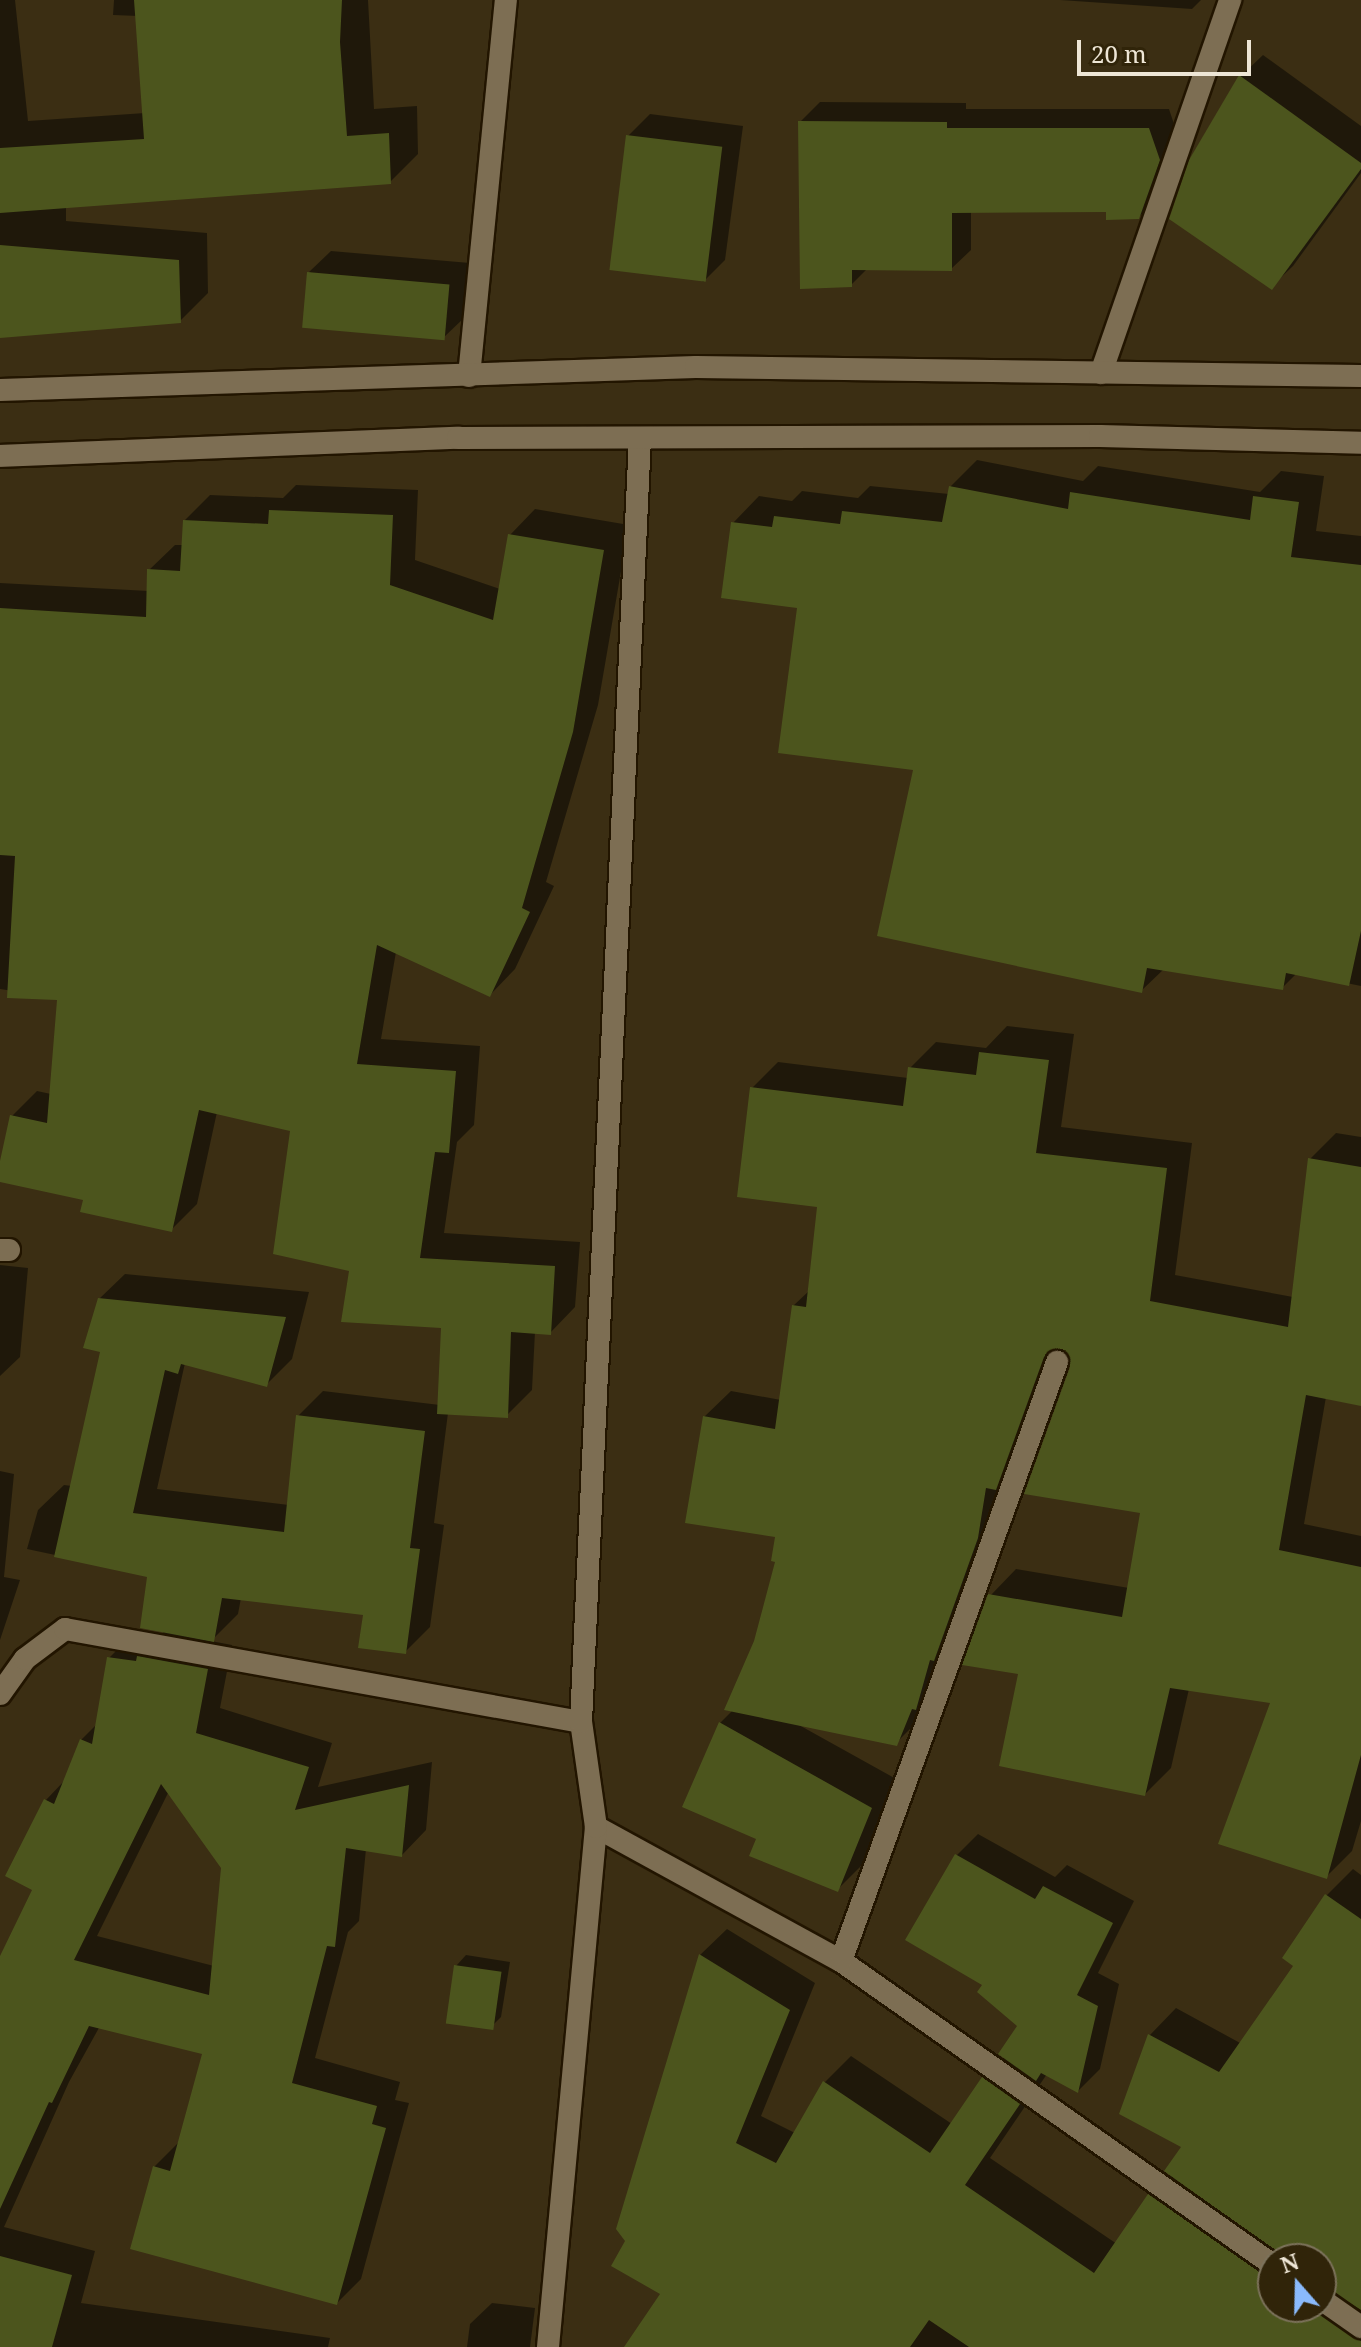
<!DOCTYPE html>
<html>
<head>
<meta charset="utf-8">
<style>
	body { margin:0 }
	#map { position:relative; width:1361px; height:2347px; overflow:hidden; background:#3b2e13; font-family:"Noto Serif",serif }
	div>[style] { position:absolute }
	.shadow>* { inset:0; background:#0007 }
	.building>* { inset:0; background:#4c551d; transform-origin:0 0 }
	.roads { filter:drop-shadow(2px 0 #221500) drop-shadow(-2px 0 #221500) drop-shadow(0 2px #221500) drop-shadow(0 -2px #221500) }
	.minor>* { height:22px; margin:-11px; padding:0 11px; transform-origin:11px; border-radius:11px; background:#7d6e53 }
	.tertiary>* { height:22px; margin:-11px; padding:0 11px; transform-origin:11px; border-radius:11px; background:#7d6e53 }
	span { translate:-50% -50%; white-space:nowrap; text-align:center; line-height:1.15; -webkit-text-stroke:8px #302409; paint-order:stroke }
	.north { position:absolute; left:1257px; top:2243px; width:80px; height:80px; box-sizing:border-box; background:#302409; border:2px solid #7c725b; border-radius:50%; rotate:340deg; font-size:22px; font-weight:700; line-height:32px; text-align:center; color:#eee6d6 }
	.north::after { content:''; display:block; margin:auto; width:28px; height:36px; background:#8abafc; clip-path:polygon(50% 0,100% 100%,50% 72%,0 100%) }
	.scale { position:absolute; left:1077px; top:40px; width:174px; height:36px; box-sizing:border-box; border:4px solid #eee6d6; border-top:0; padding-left:10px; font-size:24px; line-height:28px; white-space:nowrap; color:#eee6d6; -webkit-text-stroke:6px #302409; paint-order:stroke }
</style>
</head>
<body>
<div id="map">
	<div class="shadow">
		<div style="clip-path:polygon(0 0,15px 0,28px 121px,145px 113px,138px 16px,113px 15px,114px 0,368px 0,374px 109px,417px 106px,418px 154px,390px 182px,66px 206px,66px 221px,207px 233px,208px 293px,180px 321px,0 336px)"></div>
		<div style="clip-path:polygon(1060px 0,1201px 0,1192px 9px)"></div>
		<div style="clip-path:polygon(1263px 55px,1361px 126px,1361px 173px,1293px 266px,1271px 287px,1191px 161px,1241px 76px)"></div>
		<div style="clip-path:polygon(820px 102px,966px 103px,966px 109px,1169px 109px,1179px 139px,1159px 197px,1139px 217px,1108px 210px,971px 210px,971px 250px,951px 269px,868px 268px,851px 285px,800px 122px)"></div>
		<div style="clip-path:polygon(650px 114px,743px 126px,725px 260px,703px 282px,628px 136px)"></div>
		<div style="clip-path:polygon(331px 251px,470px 263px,464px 318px,442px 339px,309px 272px)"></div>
		<div style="clip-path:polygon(977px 460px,1083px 481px,1098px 466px,1260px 492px,1281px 471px,1324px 476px,1316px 531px,1361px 536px,1361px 986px,1297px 973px,1282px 988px,1164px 969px,1141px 991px,916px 768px,800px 606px,733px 523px,759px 496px,792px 501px,802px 491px,858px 498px,870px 486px,949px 494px,951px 486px)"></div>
		<div style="clip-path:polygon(evenodd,296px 485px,418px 490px,415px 560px,500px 589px,510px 535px,535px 509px,629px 525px,598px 705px,546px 882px,554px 886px,515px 969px,490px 995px,396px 952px,381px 1039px,480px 1046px,474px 1125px,457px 1142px,444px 1233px,580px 1242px,575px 1307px,550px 1333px,535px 1332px,532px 1390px,507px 1415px,448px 1413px,434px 1523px,444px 1525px,430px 1627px,405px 1652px,365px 1614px,241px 1598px,238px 1614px,211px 1641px,232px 1645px,220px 1708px,332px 1743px,318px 1787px,432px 1762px,426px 1830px,402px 1855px,366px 1849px,359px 1921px,348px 1932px,315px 2058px,400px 2082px,395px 2100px,409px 2103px,361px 2279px,337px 2303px,154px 2167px,179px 2142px,204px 2053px,100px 2026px,69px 2082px,4px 2227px,95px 2251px,81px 2303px,330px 2338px,328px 2347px,0 2347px,0 1961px,35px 1889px,46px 1800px,65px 1780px,81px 1740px,98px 1723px,109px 1658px,134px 1633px,158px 1637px,165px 1631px,149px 1575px,27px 1549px,38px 1510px,64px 1485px,72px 1486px,102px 1351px,99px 1299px,125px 1274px,309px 1292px,292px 1359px,266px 1385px,185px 1363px,157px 1489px,289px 1505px,298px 1416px,323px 1391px,440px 1405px,443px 1326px,351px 1270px,292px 1129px,217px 1112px,197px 1204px,171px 1230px,85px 1198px,0 1180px,12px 1116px,37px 1091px,51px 1094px,59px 998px,0 989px,0 583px,149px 591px,149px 570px,175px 545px,184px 545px,185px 520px,210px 495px,283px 498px,296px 485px,169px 1791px,223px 1868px,214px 1966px,97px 1936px,169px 1791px)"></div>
		<div style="clip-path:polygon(1007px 1026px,1074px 1034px,1061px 1127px,1192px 1143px,1175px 1275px,1293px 1297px,1310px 1159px,1336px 1133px,1361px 1137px,1361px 1404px,1326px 1397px,1304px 1524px,1361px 1536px,1361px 1821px,1352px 1851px,1326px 1877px,1272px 1702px,1189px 1689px,1171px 1768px,1145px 1794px,1020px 1673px,990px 1596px,1016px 1569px,1129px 1588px,1142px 1512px,1072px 1367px,1073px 1358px,1063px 1347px,922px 1717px,896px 1743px,799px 1725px,898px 1780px,865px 1862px,837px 1890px,759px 1838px,720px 1723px,733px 1710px,756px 1642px,778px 1560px,777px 1535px,704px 1417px,731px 1391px,781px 1400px,793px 1306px,810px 1290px,819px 1205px,752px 1088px,778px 1062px,908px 1078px,910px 1068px,936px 1042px,986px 1048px)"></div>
		<div style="clip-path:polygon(0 1265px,28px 1268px,20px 1357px,0 1376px)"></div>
		<div style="clip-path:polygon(0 1471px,14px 1474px,4px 1577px,20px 1580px,0 1640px)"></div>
		<div style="clip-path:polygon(evenodd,978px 1834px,1055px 1877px,1067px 1865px,1134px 1901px,1098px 1973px,1119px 1984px,1100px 2069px,1078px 2091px,1047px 2074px,990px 2158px,1117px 2244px,1150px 2196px,1172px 2174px,1184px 2147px,1121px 2113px,1150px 2035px,1176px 2008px,1242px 2044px,1296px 1966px,1326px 1896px,1353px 1869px,1361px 1875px,1361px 2347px,648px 2347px,663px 2294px,618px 2228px,700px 1955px,727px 1929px,815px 1983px,761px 2116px,795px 2133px,825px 2082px,851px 2056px,952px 2124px,984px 2079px,1005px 2057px,1020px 2026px,984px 1984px,956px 1856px,978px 1834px,1273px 2259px,1321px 2259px,1321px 2307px,1273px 2307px,1273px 2259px)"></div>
		<div style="clip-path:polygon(466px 1955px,510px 1962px,501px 2017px,490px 2028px,456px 1966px)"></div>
		<div style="clip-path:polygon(492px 2303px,535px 2308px,530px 2347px,467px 2347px,470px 2324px)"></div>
	</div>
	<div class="building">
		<div style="clip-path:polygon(134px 0,342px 0,340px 42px,347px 136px,389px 133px,391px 184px,0 213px,0 148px,144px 139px)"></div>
		<div style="clip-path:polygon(1239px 75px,1361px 163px,1361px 169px,1272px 290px,1169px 219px,1189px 160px)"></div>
		<div style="clip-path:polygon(798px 121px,947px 122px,947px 128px,1149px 128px,1160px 160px,1139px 219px,1106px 220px,1106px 212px,952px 213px,952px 271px,852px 270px,852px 287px,800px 289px)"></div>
		<div style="left:626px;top:135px;width:97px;height:136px;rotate:7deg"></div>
		<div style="clip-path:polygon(0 245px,179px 260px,181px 323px,0 338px)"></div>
		<div style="left:307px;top:272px;width:143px;height:56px;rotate:5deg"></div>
		<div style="clip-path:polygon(949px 486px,1068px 509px,1070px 492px,1250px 520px,1253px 496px,1299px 502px,1291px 557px,1361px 565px,1361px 931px,1349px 986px,1286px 973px,1283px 990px,1147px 968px,1142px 993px,877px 936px,913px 770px,778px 753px,797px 608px,721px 598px,731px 522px,772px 527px,774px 516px,840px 524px,842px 511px,942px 522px)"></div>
		<div style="clip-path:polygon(269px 510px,393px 515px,390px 585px,493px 620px,508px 534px,604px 550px,573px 732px,522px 908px,530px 912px,490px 997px,377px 945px,357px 1064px,456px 1071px,449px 1153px,435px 1152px,420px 1258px,555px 1266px,551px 1335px,511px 1332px,508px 1418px,437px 1414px,441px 1328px,341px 1322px,349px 1271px,273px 1254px,290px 1131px,199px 1110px,172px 1232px,80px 1212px,83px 1200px,0 1182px,0 1161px,10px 1115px,47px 1123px,57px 1000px,7px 998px,15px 856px,0 855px,0 608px,146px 617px,147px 569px,180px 571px,183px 520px,268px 524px)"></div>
		<div style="clip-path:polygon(979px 1052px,1049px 1060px,1036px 1153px,1167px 1168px,1150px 1301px,1288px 1327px,1308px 1158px,1361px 1167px,1361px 1406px,1306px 1395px,1279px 1550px,1361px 1567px,1361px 1755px,1327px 1879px,1218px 1844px,1270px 1703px,1170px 1688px,1145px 1796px,999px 1766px,1018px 1674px,962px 1665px,988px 1594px,1122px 1617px,1140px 1513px,1024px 1494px,1070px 1367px,1068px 1354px,1061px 1349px,1049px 1351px,1044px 1357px,996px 1490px,986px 1488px,978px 1538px,934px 1661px,930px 1660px,916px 1710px,912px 1709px,897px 1746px,724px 1710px,754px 1641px,775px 1562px,771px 1561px,775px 1537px,685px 1523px,703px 1416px,775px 1429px,792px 1305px,806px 1307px,817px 1207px,737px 1197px,750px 1087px,903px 1106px,908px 1067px,976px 1075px)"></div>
		<div style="clip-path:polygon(98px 1298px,286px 1317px,267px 1387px,181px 1364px,178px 1374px,165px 1370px,133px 1513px,284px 1532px,296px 1415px,425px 1431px,410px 1548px,420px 1549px,406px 1654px,358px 1648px,363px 1615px,222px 1598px,214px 1642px,140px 1628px,147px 1577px,54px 1557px,100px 1352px,83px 1348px)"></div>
		<div style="clip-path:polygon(evenodd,137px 1656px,208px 1669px,196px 1733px,309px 1767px,295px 1810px,409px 1785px,402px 1857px,346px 1848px,335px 1947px,327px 1946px,292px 2083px,377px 2106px,372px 2124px,386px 2128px,337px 2305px,130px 2249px,153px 2166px,170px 2171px,202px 2054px,89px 2026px,52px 2103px,49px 2102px,0 2209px,0 1956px,32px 1890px,5px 1876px,44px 1799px,54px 1804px,80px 1739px,92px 1744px,107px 1657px,136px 1661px,137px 1656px,161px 1784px,221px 1868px,209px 1995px,74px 1960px,161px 1784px)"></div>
		<div style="clip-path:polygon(719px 1722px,872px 1808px,838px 1892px,749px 1856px,756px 1839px,682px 1807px)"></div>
		<div style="clip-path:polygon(955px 1854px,1035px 1899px,1043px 1886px,1113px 1923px,1077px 1995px,1098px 2006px,1078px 2093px,1041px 2073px,1036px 2081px,998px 2054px,1017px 2026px,977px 1992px,982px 1985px,905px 1940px)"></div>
		<div style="clip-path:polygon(1325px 1894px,1361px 1919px,1361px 2310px,1321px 2285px,1321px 2259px,1286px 2259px,1164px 2171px,1181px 2147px,1119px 2114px,1148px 2034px,1219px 2072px,1293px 1966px,1282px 1958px)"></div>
		<div style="clip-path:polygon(699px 1954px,790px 2010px,736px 2143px,776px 2163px,823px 2081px,930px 2153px,982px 2077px,1020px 2104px,965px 2185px,1094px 2273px,1148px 2194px,1273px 2279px,1273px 2307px,1310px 2307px,1361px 2341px,1361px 2347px,969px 2347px,929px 2320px,910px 2347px,624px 2347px,660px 2294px,611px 2266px,625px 2241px,616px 2229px)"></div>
		<div style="left:454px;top:1965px;width:48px;height:59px;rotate:8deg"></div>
		<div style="clip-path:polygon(0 2256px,72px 2275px,52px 2347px,0 2347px)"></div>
	</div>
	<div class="roads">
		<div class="minor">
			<div style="left:1101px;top:373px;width:395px;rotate:-70.9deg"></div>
			<div style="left:469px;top:376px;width:378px;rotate:-84.4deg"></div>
			<div style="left:0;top:1250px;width:9px"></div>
			<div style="left:0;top:1694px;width:43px;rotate:-54.5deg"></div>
			<div style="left:25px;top:1659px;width:50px;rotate:-36.9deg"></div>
			<div style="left:65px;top:1629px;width:524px;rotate:10.22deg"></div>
			<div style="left:596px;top:1827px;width:279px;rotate:28.7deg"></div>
			<div style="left:841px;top:1961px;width:528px;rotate:35.13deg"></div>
			<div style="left:841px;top:1961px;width:637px;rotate:-70.17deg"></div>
			<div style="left:1321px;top:2299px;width:49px;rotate:35deg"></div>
			<div style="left:548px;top:2347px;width:522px;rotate:-84.73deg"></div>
			<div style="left:596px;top:1827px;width:106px;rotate:-98.1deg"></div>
			<div style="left:581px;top:1722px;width:1283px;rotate:-87.37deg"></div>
		</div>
		<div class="tertiary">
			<div style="left:0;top:390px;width:696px;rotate:-1.89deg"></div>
			<div style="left:696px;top:367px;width:665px;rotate:0.78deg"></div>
			<div style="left:0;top:456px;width:458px;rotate:-2.3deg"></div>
			<div style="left:458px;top:438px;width:642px;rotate:-0.18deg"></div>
			<div style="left:1100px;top:436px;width:261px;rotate:1.5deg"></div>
		</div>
	</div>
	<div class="north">N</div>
	<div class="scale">20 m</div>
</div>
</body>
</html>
